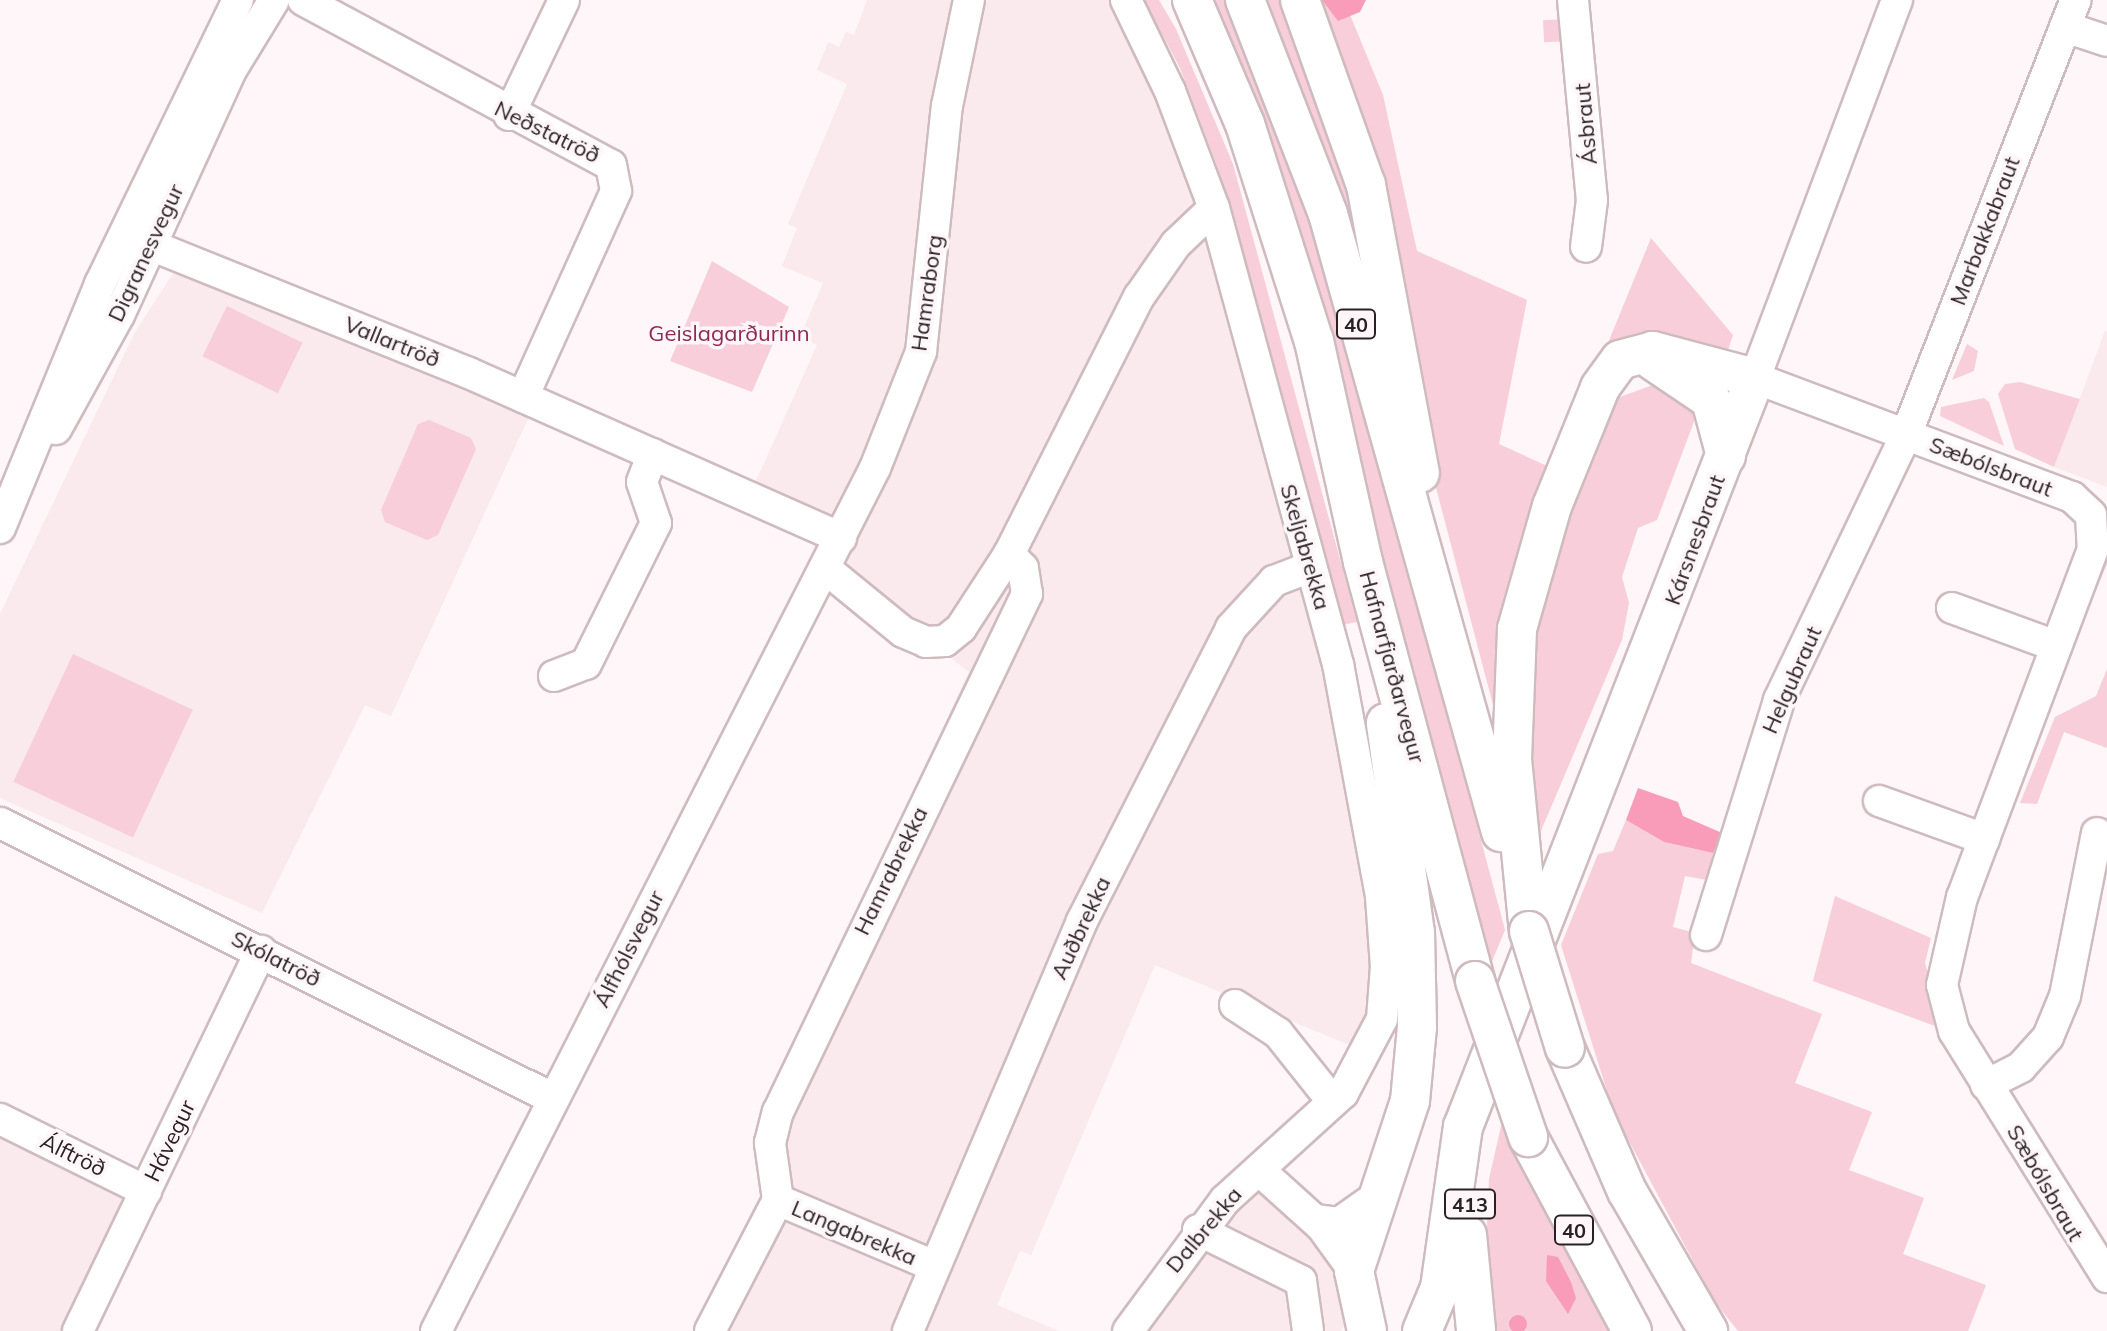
<!DOCTYPE html>
<html>
<head>
<meta charset="utf-8">
<style>
	body { margin:0 }
	#map { position:relative; width:2107px; height:1331px; overflow:hidden; background:#fef6f8; font-family:Mulish,sans-serif }
	div>[style] { position:absolute }
	.built>* { inset:0; background:#fae9ed }
	.green>* { inset:0; background:#f7ceda; transform-origin:0 0 }
	.forest>* { inset:0; background:#f89cb9 }
	.round { border-radius:50% }
	.roads { filter:drop-shadow(2px 0 #cebbc0) drop-shadow(-2px 0 #cebbc0) drop-shadow(0 2px #cebbc0) drop-shadow(0 -2px #cebbc0) }
	.minor>* { height:30px; margin:-15px; padding:0 15px; transform-origin:15px; border-radius:15px; background:#fff }
	.major>* { height:38px; margin:-19px; padding:0 19px; transform-origin:19px; border-radius:19px; background:#fff }
	.bridges { filter:drop-shadow(2px 0 #cebbc0) drop-shadow(-2px 0 #cebbc0) drop-shadow(0 2px #cebbc0) drop-shadow(0 -2px #cebbc0) }
	.major-bridge>* { height:38px; margin:-19px; padding:0 19px; transform-origin:19px; border-radius:19px; background:#fff }
	span { translate:-50% -50%; white-space:nowrap; text-align:center; line-height:1.15; -webkit-text-stroke:7px #fef6f8; paint-order:stroke }
	.shield-label span { padding:2px 6px; background:#fef6f8; border:2px solid; border-radius:6px; -webkit-text-stroke-width:0 }
	.shield-label { font-size:20px; color:#292224; font-weight:700 }
	.street-label { font-size:22px; color:#292224 }
	.park-label { font-size:22px; color:#912854 }
</style>
</head>
<body>
<div id="map">
	<div class="built">
		<div style="clip-path:polygon(867px 0,1113px 0,1151px 70px,1210px 226px,1333px 666px,1383px 968px,1364px 1051px,1155px 965px,1031px 1255px,1020px 1251px,997px 1305px,1059px 1331px,711px 1331px,766px 1200px,760px 1117px,969px 672px,831px 566px,842px 543px,747px 501px,817px 345px,800px 337px,823px 283px,782px 266px,797px 228px,788px 224px,847px 84px,817px 70px,828px 42px,839px 47px,846px 32px,854px 35px)"></div>
		<div style="clip-path:polygon(185px 255px,534px 406px,391px 716px,365px 705px,262px 913px,0 798px,0 614px,135px 332px)"></div>
		<div style="clip-path:polygon(2105px 331px,2107px 331px,2107px 487px,2054px 467px)"></div>
		<div style="clip-path:polygon(0 1127px,140px 1193px,73px 1331px,0 1331px)"></div>
		<div style="clip-path:polygon(1258px 1175px,1335px 1257px,1348px 1318px,1341px 1331px,1134px 1331px)"></div>
	</div>
	<div class="green">
		<div style="clip-path:polygon(1144px 0,1159px 0,1176px 29px,1233px 164px,1357px 622px,1342px 625px,1217px 166px,1180px 68px)"></div>
		<div style="clip-path:polygon(1207px 0,1227px 0,1280px 118px,1340px 312px,1505px 930px,1488px 971px,1299px 229px,1245px 76px)"></div>
		<div style="clip-path:polygon(1262px 0,1288px 0,1336px 125px,1365px 266px)"></div>
		<div style="clip-path:polygon(1308px 0,1344px 0,1383px 95px,1417px 251px,1527px 300px,1499px 444px,1556px 470px,1498px 724px)"></div>
		<div style="left:1569px;top:19px;width:22px;height:26px;rotate:87deg"></div>
		<div style="clip-path:polygon(1651px 238px,1733px 335px,1727px 353px,1601px 360px)"></div>
		<div style="clip-path:polygon(712px 261px,789px 307px,752px 392px,670px 361px)"></div>
		<div style="left:227px;top:306px;width:84px;height:56px;rotate:26deg"></div>
		<div style="clip-path:polygon(1967px 344px,1978px 351px,1974px 371px,1952px 380px)"></div>
		<div style="clip-path:polygon(1661px 382px,1698px 411px,1657px 520px,1638px 528px,1622px 577px,1629px 603px,1622px 640px,1535px 845px,1520px 713px,1544px 556px,1609px 401px)"></div>
		<div style="clip-path:polygon(2020px 382px,2080px 399px,2054px 467px,2015px 449px,1998px 394px,2005px 384px)"></div>
		<div style="clip-path:polygon(1984px 398px,1989px 402px,2004px 446px,1940px 416px,1941px 407px)"></div>
		<div style="clip-path:polygon(429px 420px,471px 438px,476px 449px,438px 535px,427px 540px,385px 522px,381px 510px,418px 424px)"></div>
		<div style="left:2100px;top:560px;width:8px;height:139px;rotate:23deg"></div>
		<div style="left:73px;top:654px;width:132px;height:141px;rotate:25deg"></div>
		<div style="clip-path:polygon(2107px 669px,2107px 748px,2064px 732px,2037px 804px,2020px 803px,2055px 717px,2096px 696px)"></div>
		<div style="clip-path:polygon(1626px 820px,1664px 842px,1713px 853px,1707px 880px,1685px 876px,1673px 927px,1695px 933px,1691px 963px,1822px 1014px,1795px 1083px,1872px 1112px,1849px 1170px,1924px 1198px,1903px 1254px,1986px 1285px,1968px 1331px,1738px 1331px,1715px 1302px,1614px 1113px,1561px 945px,1598px 854px,1613px 851px)"></div>
		<div style="clip-path:polygon(1835px 896px,1931px 938px,1925px 963px,1943px 1029px,1813px 981px)"></div>
		<div style="clip-path:polygon(1504px 1113px,1618px 1331px,1496px 1331px,1485px 1269px,1489px 1179px)"></div>
	</div>
	<div class="forest">
		<div style="clip-path:polygon(1322px 0,1366px 0,1360px 12px,1338px 21px)"></div>
		<div style="clip-path:polygon(1638px 788px,1678px 802px,1683px 816px,1722px 833px,1713px 853px,1664px 842px,1626px 820px)"></div>
		<div style="clip-path:polygon(1547px 1255px,1558px 1257px,1571px 1282px,1576px 1298px,1568px 1314px,1546px 1281px)"></div>
		<div class="round" style="left:1509px;top:1315px;width:18px;height:18px"></div>
	</div>
	<div class="roads">
		<div class="minor">
			<div style="left:303px;top:0;width:349px;rotate:28.2deg"></div>
			<div style="left:611px;top:165px;width:26px;rotate:79deg"></div>
			<div style="left:616px;top:191px;width:226px;rotate:114.3deg"></div>
			<div style="left:1126px;top:0;width:101px;rotate:64.2deg"></div>
			<div style="left:1170px;top:91px;width:125px;rotate:69.4deg"></div>
			<div style="left:1214px;top:208px;width:473px;rotate:74.8deg"></div>
			<div style="left:1338px;top:664px;width:237px;rotate:79.5deg"></div>
			<div style="left:1381px;top:897px;width:69px;rotate:85.9deg"></div>
			<div style="left:1386px;top:966px;width:53px;rotate:94.3deg"></div>
			<div style="left:1382px;top:1019px;width:84px;rotate:117.8deg"></div>
			<div style="left:1343px;top:1093px;width:159px;rotate:137.8deg"></div>
			<div style="left:1225px;top:1200px;width:163px;rotate:126.5deg"></div>
			<div style="left:1573px;top:0;width:201px;rotate:84.6deg"></div>
			<div style="left:1592px;top:200px;width:47px;rotate:97.3deg"></div>
			<div style="left:1897px;top:0;width:404px;rotate:110.6deg"></div>
			<div style="left:1755px;top:378px;width:339px;rotate:20.6deg"></div>
			<div style="left:2072px;top:497px;width:26px;rotate:43deg"></div>
			<div style="left:2091px;top:515px;width:34px;rotate:87deg"></div>
			<div style="left:2093px;top:549px;width:372px;rotate:110.6deg"></div>
			<div style="left:1962px;top:897px;width:90px;rotate:102.8deg"></div>
			<div style="left:1942px;top:985px;width:48px;rotate:75.4deg"></div>
			<div style="left:1954px;top:1031px;width:290px;rotate:58.1deg"></div>
			<div style="left:2065px;top:27px;width:44px;rotate:18.4deg"></div>
			<div style="left:509px;top:115px;width:127px;rotate:-64.4deg"></div>
			<div style="left:128px;top:236px;width:367px;rotate:21.9deg"></div>
			<div style="left:469px;top:373px;width:407px;rotate:23.9deg"></div>
			<div style="left:56px;top:429px;width:130px;rotate:-61.1deg"></div>
			<div style="left:119px;top:315px;width:267px;rotate:-65.4deg"></div>
			<div style="left:230px;top:72px;width:84px;rotate:-58.6deg"></div>
			<div style="left:0;top:528px;width:264px;rotate:-67.7deg"></div>
			<div style="left:100px;top:284px;width:316px;rotate:-64.1deg"></div>
			<div style="left:826px;top:569px;width:99px;rotate:39.3deg"></div>
			<div style="left:903px;top:632px;width:25px;rotate:23deg"></div>
			<div style="left:926px;top:642px;width:19px;rotate:-3deg"></div>
			<div style="left:945px;top:641px;width:21px;rotate:-39deg"></div>
			<div style="left:961px;top:628px;width:88px;rotate:-57deg"></div>
			<div style="left:1009px;top:554px;width:288px;rotate:-63.2deg"></div>
			<div style="left:1139px;top:297px;width:65px;rotate:-55.1deg"></div>
			<div style="left:1176px;top:244px;width:52px;rotate:-43.5deg"></div>
			<div style="left:1952px;top:608px;width:111px;rotate:20.1deg"></div>
			<div style="left:554px;top:676px;width:34px;rotate:-21deg"></div>
			<div style="left:586px;top:664px;width:157px;rotate:-63.6deg"></div>
			<div style="left:656px;top:523px;width:43px;rotate:-108.9deg"></div>
			<div style="left:642px;top:482px;width:30px;rotate:-69deg"></div>
			<div style="left:1879px;top:801px;width:112px;rotate:19.9deg"></div>
			<div style="left:0;top:823px;width:617px;rotate:26.48deg"></div>
			<div style="left:1706px;top:935px;width:246px;rotate:-72.7deg"></div>
			<div style="left:1779px;top:700px;width:294px;rotate:-64.4deg"></div>
			<div style="left:1906px;top:435px;width:467px;rotate:-68.7deg"></div>
			<div style="left:1235px;top:1005px;width:51px;rotate:33.1deg"></div>
			<div style="left:1278px;top:1033px;width:88px;rotate:51.4deg"></div>
			<div style="left:1986px;top:1085px;width:39px;rotate:-27deg"></div>
			<div style="left:2021px;top:1067px;width:40px;rotate:-48deg"></div>
			<div style="left:2048px;top:1037px;width:44px;rotate:-67.5deg"></div>
			<div style="left:2065px;top:996px;width:166px;rotate:-78.9deg"></div>
			<div style="left:0;top:1119px;width:163px;rotate:26.3deg"></div>
			<div style="left:1259px;top:1170px;width:85px;rotate:42.1deg"></div>
			<div style="left:1322px;top:1227px;width:54px;rotate:54deg"></div>
			<div style="left:778px;top:1200px;width:58px;rotate:-98deg"></div>
			<div style="left:770px;top:1143px;width:32px;rotate:-76deg"></div>
			<div style="left:778px;top:1112px;width:575px;rotate:-64.33deg"></div>
			<div style="left:1027px;top:594px;width:26px;rotate:-99deg"></div>
			<div style="left:1023px;top:568px;width:20px;rotate:-135deg"></div>
			<div style="left:778px;top:1200px;width:169px;rotate:22.9deg"></div>
			<div style="left:1315px;top:1220px;width:24px;rotate:7deg"></div>
			<div style="left:1339px;top:1223px;width:42px;rotate:-35.2deg"></div>
			<div style="left:1198px;top:1230px;width:115px;rotate:26.3deg"></div>
			<div style="left:1301px;top:1281px;width:50px;rotate:82deg"></div>
			<div style="left:78px;top:1331px;width:422px;rotate:-64.3deg"></div>
			<div style="left:436px;top:1331px;width:968px;rotate:-63.04deg"></div>
			<div style="left:875px;top:468px;width:125px;rotate:-68.4deg"></div>
			<div style="left:921px;top:352px;width:247px;rotate:-84deg"></div>
			<div style="left:947px;top:106px;width:108px;rotate:-78.3deg"></div>
			<div style="left:710px;top:1331px;width:148px;rotate:-62.6deg"></div>
			<div style="left:908px;top:1331px;width:445px;rotate:-67deg"></div>
			<div style="left:1082px;top:921px;width:329px;rotate:-63deg"></div>
			<div style="left:1231px;top:628px;width:64px;rotate:-47.5deg"></div>
			<div style="left:1274px;top:581px;width:39px;rotate:-21deg"></div>
		</div>
		<div class="major">
			<div style="left:1192px;top:0;width:135px;rotate:66.9deg"></div>
			<div style="left:1245px;top:124px;width:228px;rotate:72.4deg"></div>
			<div style="left:1314px;top:341px;width:226px;rotate:77.5deg"></div>
			<div style="left:1363px;top:562px;width:434px;rotate:75deg"></div>
			<div style="left:1245px;top:0;width:230px;rotate:68.8deg"></div>
			<div style="left:1328px;top:214px;width:642px;rotate:74.36deg"></div>
			<div style="left:1300px;top:0;width:196px;rotate:70.4deg"></div>
			<div style="left:1366px;top:185px;width:293px;rotate:79.4deg"></div>
			<div style="left:1652px;top:360px;width:71px;rotate:34.1deg"></div>
			<div style="left:1711px;top:400px;width:58px;rotate:75deg"></div>
			<div style="left:1565px;top:1048px;width:156px;rotate:66.6deg"></div>
			<div style="left:1627px;top:1191px;width:162px;rotate:59.9deg"></div>
			<div style="left:1528px;top:1137px;width:220px;rotate:61.8deg"></div>
			<div style="left:1467px;top:1235px;width:96px;rotate:84.6deg"></div>
			<div style="left:1367px;top:1331px;width:61px;rotate:-102.2deg"></div>
			<div style="left:1354px;top:1271px;width:179px;rotate:-71.8deg"></div>
			<div style="left:1410px;top:1101px;width:74px;rotate:-84.6deg"></div>
			<div style="left:1417px;top:1027px;width:94px;rotate:-91.2deg"></div>
			<div style="left:1415px;top:933px;width:212px;rotate:-97.9deg"></div>
			<div style="left:1422px;top:1331px;width:47px;rotate:-67.3deg"></div>
			<div style="left:1440px;top:1288px;width:163px;rotate:-81.9deg"></div>
			<div style="left:1463px;top:1127px;width:804px;rotate:-68.7deg"></div>
			<div style="left:1755px;top:378px;width:106px;rotate:-165.2deg"></div>
			<div style="left:1653px;top:351px;width:34px;rotate:165deg"></div>
			<div style="left:1620px;top:360px;width:34px;rotate:126deg"></div>
			<div style="left:1600px;top:388px;width:127px;rotate:112.1deg"></div>
			<div style="left:1552px;top:506px;width:128px;rotate:105.9deg"></div>
			<div style="left:1517px;top:629px;width:130px;rotate:92.2deg"></div>
			<div style="left:1512px;top:759px;width:173px;rotate:84.4deg"></div>
		</div>
	</div>
	<div class="bridges">
		<div class="major-bridge">
			<div style="left:1529px;top:931px;width:122px;rotate:72.9deg"></div>
			<div style="left:1475px;top:981px;width:165px;rotate:71.2deg"></div>
		</div>
	</div>
	<div class="shield-label">
		<span style="left:1356px;top:324px">40</span>
		<span style="left:1470px;top:1204px">413</span>
		<span style="left:1574px;top:1230px">40</span>
	</div>
	<div class="street-label">
		<span style="left:1586px;top:124px;rotate:-95deg">Ásbraut</span>
		<span style="left:547px;top:132px;rotate:26deg">Neðstatröð</span>
		<span style="left:1985px;top:231px;rotate:-69deg">Marbakkabraut</span>
		<span style="left:146px;top:253px;rotate:-65deg">Digranesvegur</span>
		<span style="left:927px;top:293px;rotate:-82deg">Hamraborg</span>
		<span style="left:392px;top:342px;rotate:22deg">Vallartröð</span>
		<span style="left:1991px;top:467px;rotate:21deg">Sæbólsbraut</span>
		<span style="left:1695px;top:540px;rotate:-70deg">Kársnesbraut</span>
		<span style="left:1305px;top:547px;rotate:74deg">Skeljabrekka</span>
		<span style="left:1392px;top:667px;rotate:75deg">Hafnarfjarðarvegur</span>
		<span style="left:1792px;top:680px;rotate:-66deg">Helgubraut</span>
		<span style="left:891px;top:871px;rotate:-64deg">Hamrabrekka</span>
		<span style="left:1081px;top:928px;rotate:-65deg">Auðbrekka</span>
		<span style="left:629px;top:949px;rotate:-63deg">Álfhólsvegur</span>
		<span style="left:276px;top:959px;rotate:27deg">Skólatröð</span>
		<span style="left:170px;top:1141px;rotate:-64deg">Hávegur</span>
		<span style="left:73px;top:1155px;rotate:26deg">Álftröð</span>
		<span style="left:2045px;top:1183px;rotate:60deg">Sæbólsbraut</span>
		<span style="left:1204px;top:1230px;rotate:-50deg">Dalbrekka</span>
		<span style="left:854px;top:1233px;rotate:23deg">Langabrekka</span>
	</div>
	<div class="park-label">
		<span style="left:729px;top:334px">Geislagarðurinn</span>
	</div>
</div>
</body>
</html>
